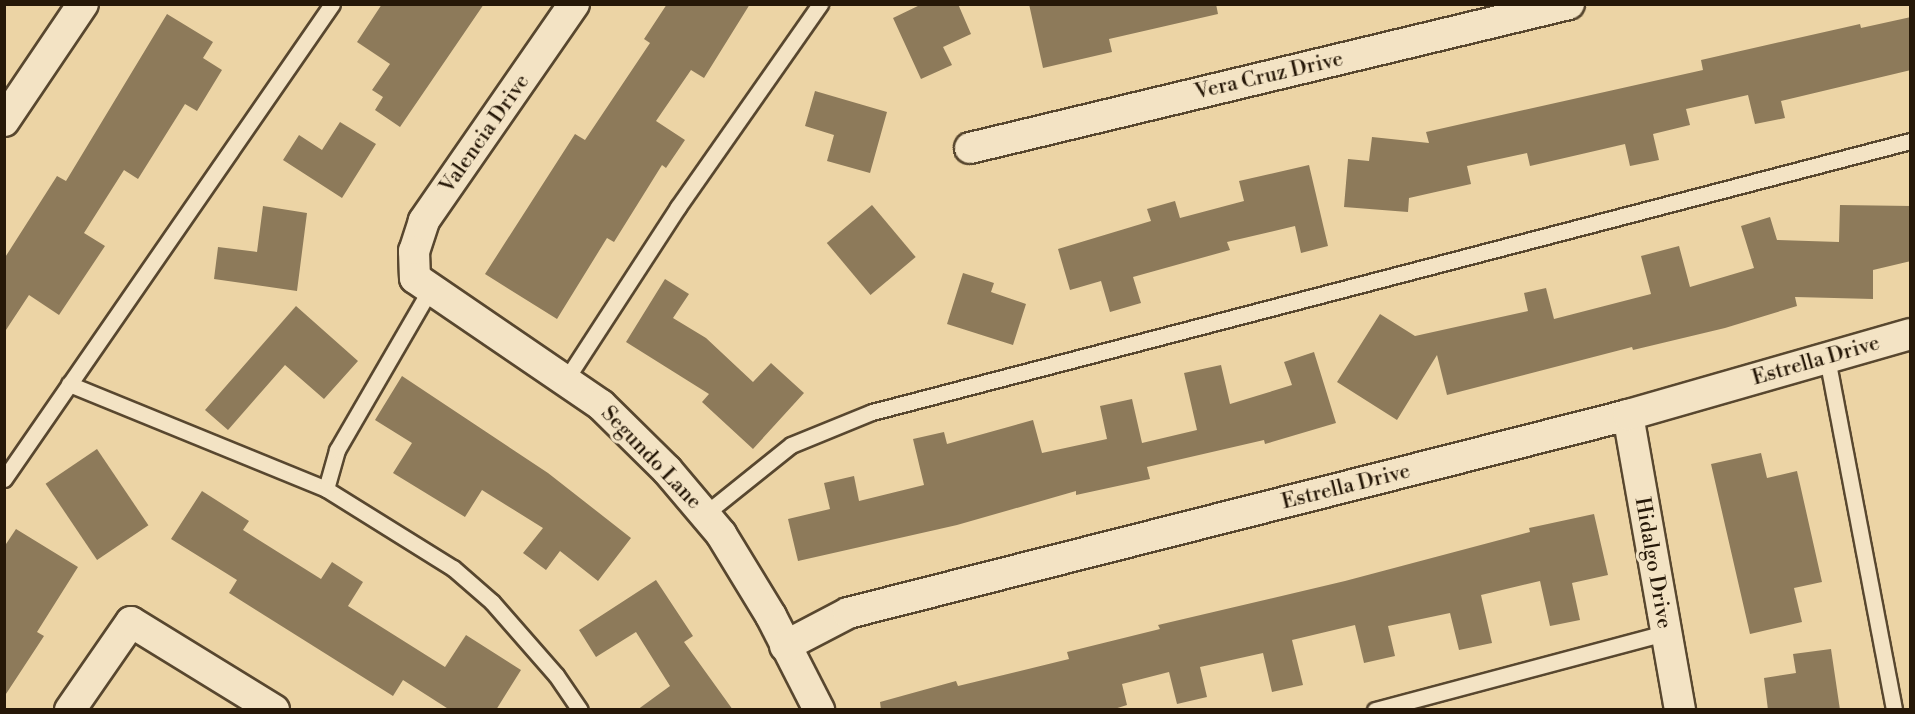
<!DOCTYPE html>
<html>
<head>
<meta charset="utf-8">
<style>
	body { margin:0 }
	#map { position:relative; width:1915px; height:714px; overflow:hidden; background:#ecd4a5; font-family:"Libre Bodoni",serif }
	div>[style] { position:absolute }
	.building>* { inset:0; background:#8d7a5a; transform-origin:0 0 }
	.roads { filter:drop-shadow(2px 0 #58472f) drop-shadow(-2px 0 #58472f) drop-shadow(0 2px #58472f) drop-shadow(0 -2px #58472f) }
	.lane>* { height:15px; margin:-7.5px; padding:0 7.5px; transform-origin:7.5px; border-radius:7.5px; background:#f3e3c4 }
	.street>* { height:30px; margin:-15px; padding:0 15px; transform-origin:15px; border-radius:15px; background:#f3e3c4 }
	span { translate:-50% -50%; white-space:nowrap; text-align:center; line-height:1.15; -webkit-text-stroke:6px #f3e3c4; paint-order:stroke }
	.street-label { font-size:21px; color:#261808 }
	.frame { position:absolute; inset:0; border:6px solid #261808; pointer-events:none }
</style>
</head>
<body>
<div id="map">
	<div class="building">
		<div style="clip-path:polygon(382px 4px,484px 4px,400px 127px,375px 110px,383px 97px,372px 90px,390px 64px,357px 42px)"></div>
		<div style="clip-path:polygon(667px 4px,750px 4px,704px 78px,691px 70px,656px 121px,685px 140px,666px 168px,662px 165px,614px 242px,607px 238px,557px 319px,485px 274px,575px 134px,585px 140px,650px 43px,644px 39px)"></div>
		<div style="clip-path:polygon(922px 4px,958px 4px,971px 34px,943px 47px,952px 65px,921px 79px,893px 18px)"></div>
		<div style="clip-path:polygon(1029px 4px,1216px 4px,1218px 14px,1109px 39px,1112px 52px,1043px 68px)"></div>
		<div style="clip-path:polygon(167px 14px,213px 42px,203px 58px,222px 70px,197px 111px,185px 104px,138px 179px,124px 170px,84px 233px,105px 246px,59px 315px,29px 295px,4px 333px,4px 259px,57px 176px,66px 181px)"></div>
		<div style="clip-path:polygon(1911px 17px,1911px 70px,1781px 101px,1785px 118px,1755px 124px,1748px 95px,1686px 109px,1690px 125px,1653px 134px,1659px 160px,1630px 166px,1625px 144px,1530px 166px,1527px 153px,1467px 166px,1471px 184px,1409px 198px,1408px 212px,1344px 207px,1348px 159px,1369px 161px,1372px 137px,1429px 143px,1426px 132px,1703px 70px,1701px 60px,1860px 24px,1861px 28px)"></div>
		<div style="clip-path:polygon(815px 91px,887px 112px,870px 173px,827px 161px,834px 135px,805px 126px)"></div>
		<div style="clip-path:polygon(340px 122px,376px 144px,342px 198px,283px 160px,299px 135px,322px 150px)"></div>
		<div style="clip-path:polygon(1309px 165px,1328px 246px,1301px 253px,1295px 226px,1227px 242px,1230px 250px,1133px 277px,1141px 303px,1110px 312px,1101px 281px,1070px 290px,1058px 249px,1151px 221px,1147px 209px,1175px 201px,1180px 218px,1244px 201px,1239px 181px)"></div>
		<div style="left:872px;top:205px;width:68px;height:59px;rotate:50deg"></div>
		<div style="clip-path:polygon(1840px 205px,1911px 206px,1911px 261px,1873px 270px,1873px 299px,1795px 297px,1797px 306px,1725px 328px,1633px 350px,1632px 347px,1447px 395px,1437px 355px,1397px 420px,1337px 382px,1380px 314px,1415px 336px,1528px 311px,1524px 293px,1546px 288px,1554px 319px,1651px 294px,1641px 256px,1679px 246px,1690px 287px,1754px 268px,1741px 226px,1770px 217px,1777px 240px,1839px 242px)"></div>
		<div style="clip-path:polygon(263px 206px,307px 213px,297px 291px,214px 279px,218px 247px,257px 252px)"></div>
		<div style="clip-path:polygon(963px 273px,994px 283px,991px 292px,1026px 304px,1013px 345px,947px 324px)"></div>
		<div style="clip-path:polygon(665px 279px,689px 294px,673px 318px,706px 338px,753px 382px,771px 363px,804px 393px,753px 449px,702px 402px,709px 394px,626px 342px)"></div>
		<div style="clip-path:polygon(296px 306px,358px 361px,324px 399px,285px 365px,228px 430px,205px 410px)"></div>
		<div style="clip-path:polygon(1314px 352px,1336px 423px,1265px 444px,1264px 440px,1147px 467px,1150px 479px,1076px 495px,1076px 491px,957px 525px,798px 561px,788px 519px,830px 509px,824px 483px,854px 476px,859px 501px,924px 485px,913px 439px,944px 432px,947px 444px,1033px 420px,1042px 453px,1107px 439px,1100px 406px,1132px 399px,1142px 443px,1197px 430px,1184px 373px,1221px 365px,1230px 404px,1292px 385px,1284px 362px)"></div>
		<div style="clip-path:polygon(402px 376px,548px 473px,631px 538px,598px 581px,560px 551px,546px 570px,523px 553px,543px 528px,482px 490px,465px 517px,393px 473px,412px 443px,375px 420px)"></div>
		<div style="left:97px;top:449px;width:92px;height:62px;rotate:56deg"></div>
		<div style="clip-path:polygon(1761px 453px,1767px 478px,1797px 471px,1822px 582px,1794px 588px,1802px 622px,1750px 634px,1711px 464px)"></div>
		<div style="clip-path:polygon(202px 491px,249px 521px,243px 530px,321px 579px,332px 562px,363px 582px,348px 606px,445px 667px,466px 635px,521px 670px,496px 710px,450px 710px,403px 680px,393px 696px,229px 593px,237px 580px,171px 539px)"></div>
		<div style="clip-path:polygon(1594px 514px,1608px 575px,1572px 583px,1580px 620px,1550px 626px,1540px 581px,1481px 595px,1492px 643px,1459px 650px,1450px 613px,1388px 626px,1395px 656px,1364px 663px,1355px 625px,1292px 640px,1303px 685px,1272px 692px,1263px 653px,1200px 667px,1207px 697px,1177px 704px,1169px 672px,1122px 684px,1127px 705px,1111px 710px,881px 710px,880px 702px,956px 681px,958px 686px,1069px 659px,1067px 652px,1160px 629px,1158px 625px,1345px 581px,1530px 532px,1529px 528px)"></div>
		<div style="clip-path:polygon(16px 529px,78px 567px,37px 632px,44px 636px,4px 697px,4px 547px)"></div>
		<div style="clip-path:polygon(656px 580px,693px 636px,684px 642px,733px 710px,637px 710px,670px 686px,636px 632px,596px 657px,579px 630px)"></div>
		<div style="clip-path:polygon(1831px 649px,1840px 710px,1768px 710px,1764px 678px,1796px 673px,1793px 654px)"></div>
	</div>
	<div class="roads">
		<div class="lane">
			<div style="left:1827px;top:358px;width:358px;rotate:79.2deg"></div>
			<div style="left:565px;top:381px;width:207px;rotate:-57deg"></div>
			<div style="left:678px;top:207px;width:248px;rotate:-55deg"></div>
			<div style="left:69px;top:384px;width:278px;rotate:22.2deg"></div>
			<div style="left:326px;top:489px;width:150px;rotate:31.9deg"></div>
			<div style="left:453px;top:568px;width:52px;rotate:41.1deg"></div>
			<div style="left:492px;top:602px;width:97px;rotate:48.8deg"></div>
			<div style="left:556px;top:675px;width:42px;rotate:55.6deg"></div>
			<div style="left:4px;top:479px;width:577px;rotate:-55.37deg"></div>
			<div style="left:326px;top:489px;width:41px;rotate:-74.2deg"></div>
			<div style="left:337px;top:450px;width:187px;rotate:-59.9deg"></div>
			<div style="left:705px;top:514px;width:110px;rotate:-38.7deg"></div>
			<div style="left:791px;top:445px;width:87px;rotate:-22.2deg"></div>
			<div style="left:872px;top:412px;width:1073px;rotate:-14.63deg"></div>
			<div style="left:1375px;top:710px;width:300px;rotate:-14.9deg"></div>
		</div>
		<div class="street">
			<div style="left:574px;top:4px;width:264px;rotate:124.7deg"></div>
			<div style="left:424px;top:221px;width:32px;rotate:108deg"></div>
			<div style="left:414px;top:251px;width:27px;rotate:88deg"></div>
			<div style="left:415px;top:278px;width:225px;rotate:34.3deg"></div>
			<div style="left:601px;top:405px;width:93px;rotate:44.6deg"></div>
			<div style="left:667px;top:470px;width:84px;rotate:49.8deg"></div>
			<div style="left:721px;top:534px;width:96px;rotate:58.6deg"></div>
			<div style="left:771px;top:616px;width:106px;rotate:62.9deg"></div>
			<div style="left:4px;top:121px;width:141px;rotate:-56deg"></div>
			<div style="left:970px;top:148px;width:616px;rotate:-13.52deg"></div>
			<div style="left:1628px;top:415px;width:300px;rotate:80deg"></div>
			<div style="left:785px;top:646px;width:71px;rotate:-27.6deg"></div>
			<div style="left:848px;top:613px;width:805px;rotate:-14.24deg"></div>
			<div style="left:1628px;top:415px;width:293px;rotate:-16deg"></div>
			<div style="left:70px;top:710px;width:107px;rotate:-55.3deg"></div>
			<div style="left:131px;top:622px;width:168px;rotate:31.6deg"></div>
		</div>
	</div>
	<div class="street-label">
		<span style="left:1269px;top:76px;rotate:-13deg">Vera Cruz Drive</span>
		<span style="left:485px;top:134px;rotate:-55deg">Valencia Drive</span>
		<span style="left:1816px;top:361px;rotate:-16deg">Estrella Drive</span>
		<span style="left:651px;top:458px;rotate:46deg">Segundo Lane</span>
		<span style="left:1346px;top:487px;rotate:-14deg">Estrella Drive</span>
		<span style="left:1653px;top:563px;rotate:80deg">Hidalgo Drive</span>
	</div>
	<div class="frame"></div>
</div>
</body>
</html>
